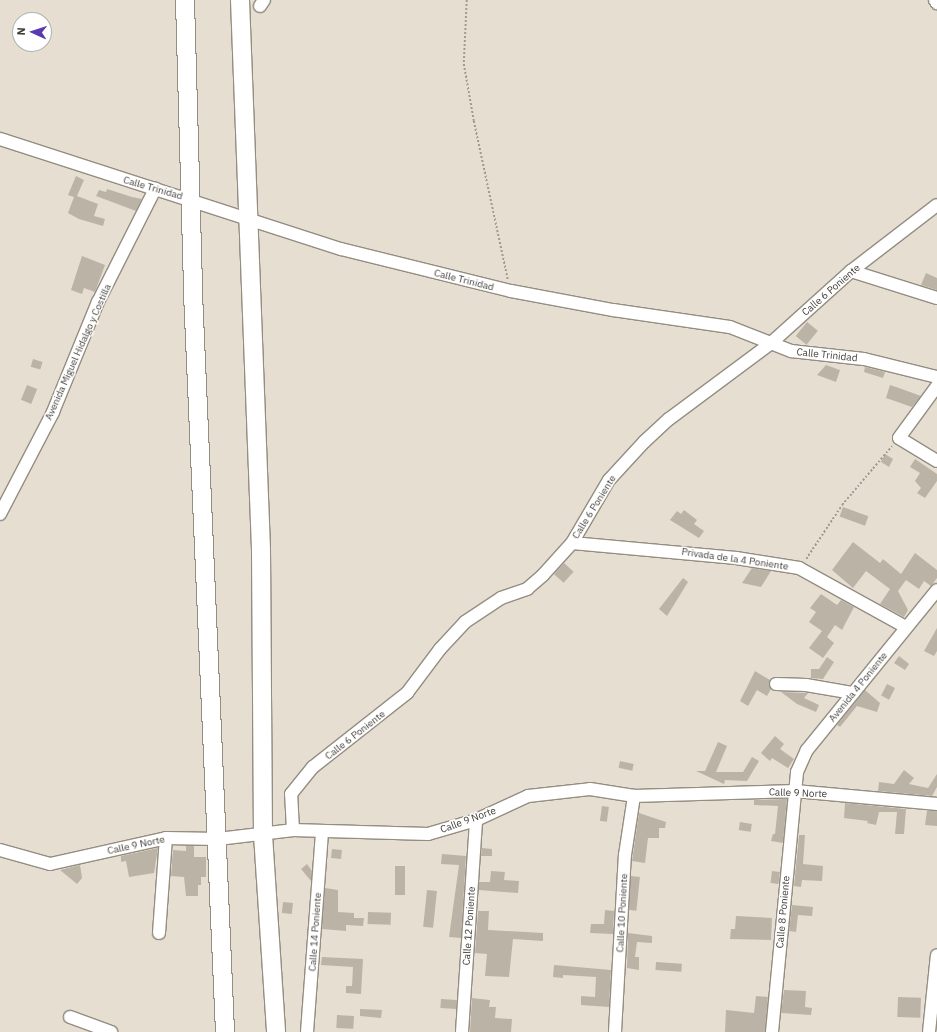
<!DOCTYPE html>
<html>
<head>
<meta charset="utf-8">
<style>
	body { margin:0 }
	#map { position:relative; width:937px; height:1032px; overflow:hidden; background:#e6dfd1; font-family:"IBM Plex Sans",sans-serif }
	div>[style] { position:absolute }
	.building>* { inset:0; background:#bbb4a6; transform-origin:0 0 }
	.path>* { height:1.5px; margin-top:-0.75px; transform-origin:0; background:repeating-linear-gradient(90deg,#a09a90 0 2px,transparent 0 4px) }
	.roads { filter:drop-shadow(1px 0 #948d81) drop-shadow(-1px 0 #948d81) drop-shadow(0 1px #948d81) drop-shadow(0 -1px #948d81) }
	.minor>* { height:12px; margin:-6px; padding:0 6px; transform-origin:6px; border-radius:6px; background:#fff }
	.highway>* { height:18px; margin:-9px; padding:0 9px; transform-origin:9px; border-radius:9px; background:#fff }
	span { translate:-50% -50%; white-space:nowrap; text-align:center; line-height:1.15; -webkit-text-stroke:3px #fff; paint-order:stroke }
	.street-label { font-size:10px; color:#3f3c36 }
	.north { position:absolute; left:12px; top:12px; width:40px; height:40px; box-sizing:border-box; background:#fff; border:1px solid #b2b1af; border-radius:50%; rotate:273deg; font-size:11px; font-weight:700; line-height:16px; text-align:center; color:#3f3c36 }
	.north::after { content:''; display:block; margin:auto; width:14px; height:18px; background:#5b39b1; clip-path:polygon(50% 0,100% 100%,50% 72%,0 100%) }
</style>
</head>
<body>
<div id="map">
	<div class="building">
		<div style="clip-path:polygon(76px 176px,84px 180px,77px 196px,98px 204px,94px 216px,105px 219px,103px 226px,79px 219px,68px 213px,74px 197px,68px 195px)"></div>
		<div style="clip-path:polygon(107px 189px,132px 197px,142px 199px,136px 211px,96px 196px,99px 190px,106px 192px)"></div>
		<div style="clip-path:polygon(82px 256px,105px 265px,95px 292px,84px 288px,82px 294px,71px 290px)"></div>
		<div style="clip-path:polygon(926px 273px,937px 278px,937px 290px,921px 285px)"></div>
		<div style="left:807px;top:322px;width:14px;height:18px;rotate:39deg"></div>
		<div style="left:33px;top:359px;width:10px;height:8px;rotate:17deg"></div>
		<div style="clip-path:polygon(826px 365px,840px 370px,836px 382px,817px 375px)"></div>
		<div style="clip-path:polygon(865px 367px,885px 372px,883px 378px,864px 372px)"></div>
		<div style="left:27px;top:385px;width:11px;height:16px;rotate:22deg"></div>
		<div style="clip-path:polygon(890px 385px,899px 388px,921px 396px,912px 407px,886px 398px)"></div>
		<div style="clip-path:polygon(885px 454px,893px 459px,889px 467px,881px 462px)"></div>
		<div style="clip-path:polygon(915px 459px,937px 474px,937px 481px,925px 498px,917px 493px,921px 488px,915px 481px,920px 473px,910px 467px)"></div>
		<div style="left:843px;top:507px;width:27px;height:10px;rotate:20deg"></div>
		<div style="clip-path:polygon(684px 510px,697px 520px,694px 524px,704px 531px,699px 538px,670px 520px,677px 511px,681px 514px)"></div>
		<div style="clip-path:polygon(853px 542px,880px 563px,883px 559px,901px 574px,915px 553px,937px 570px,937px 578px,931px 586px,924px 581px,919px 589px,906px 580px,898px 591px,908px 610px,904px 617px,880px 604px,890px 589px,866px 571px,853px 588px,832px 570px)"></div>
		<div style="left:564px;top:563px;width:13px;height:15px;rotate:42deg"></div>
		<div style="clip-path:polygon(752px 568px,771px 571px,761px 587px,742px 583px)"></div>
		<div style="clip-path:polygon(683px 578px,688px 582px,667px 616px,659px 609px)"></div>
		<div style="clip-path:polygon(821px 594px,837px 605px,841px 600px,854px 607px,842px 630px,835px 625px,827px 637px,834px 643px,823px 658px,809px 648px,822px 631px,809px 622px,816px 612px,810px 608px)"></div>
		<div style="clip-path:polygon(937px 628px,937px 651px,934px 656px,924px 651px)"></div>
		<div style="clip-path:polygon(899px 656px,909px 664px,905px 670px,894px 663px)"></div>
		<div style="clip-path:polygon(827px 657px,834px 662px,823px 679px,811px 678px,811px 669px,819px 669px)"></div>
		<div style="clip-path:polygon(755px 671px,770px 680px,771px 689px,767px 696px,757px 690px,748px 706px,740px 701px)"></div>
		<div style="left:887px;top:684px;width:9px;height:13px;rotate:27deg"></div>
		<div style="clip-path:polygon(865px 690px,880px 703px,877px 712px,857px 706px,840px 727px,837px 725px)"></div>
		<div style="clip-path:polygon(781px 692px,808px 693px,804px 698px,819px 705px,816px 712px,797px 704px)"></div>
		<div style="clip-path:polygon(775px 736px,784px 744px,780px 749px,794px 759px,788px 768px,772px 758px,770px 761px,761px 753px)"></div>
		<div style="clip-path:polygon(718px 742px,727px 746px,716px 772px,743px 772px,752px 757px,759px 761px,747px 781px,725px 780px,724px 784px,696px 771px,705px 771px)"></div>
		<div style="left:620px;top:761px;width:14px;height:7px;rotate:12deg"></div>
		<div style="clip-path:polygon(904px 770px,914px 778px,909px 784px,928px 788px,937px 774px,937px 787px,932px 796px,878px 791px,879px 782px,894px 784px)"></div>
		<div style="clip-path:polygon(787px 799px,783px 843px,771px 841px,773px 834px,775px 834px,778px 806px,754px 805px,754px 800px)"></div>
		<div style="clip-path:polygon(845px 803px,906px 809px,904px 834px,895px 834px,897px 812px,879px 812px,876px 825px,867px 823px,868px 821px,844px 818px)"></div>
		<div style="left:602px;top:806px;width:7px;height:15px;rotate:8deg"></div>
		<div style="clip-path:polygon(927px 811px,937px 811px,937px 826px,925px 825px)"></div>
		<div style="clip-path:polygon(639px 813px,666px 822px,665px 828px,659px 828px,659px 838px,648px 838px,645px 863px,632px 861px)"></div>
		<div style="left:740px;top:822px;width:12px;height:8px;rotate:9deg"></div>
		<div style="clip-path:polygon(799px 835px,805px 835px,803px 864px,823px 866px,822px 881px,802px 880px,801px 887px,794px 886px)"></div>
		<div style="clip-path:polygon(186px 846px,194px 846px,194px 857px,206px 857px,206px 877px,201px 877px,201px 885px,198px 885px,198px 896px,186px 896px,184px 877px,171px 876px,173px 850px,186px 851px)"></div>
		<div style="clip-path:polygon(158px 848px,154px 873px,129px 877px,126px 861px,121px 862px,121px 856px)"></div>
		<div style="clip-path:polygon(482px 848px,492px 849px,492px 856px,481px 856px)"></div>
		<div style="left:332px;top:849px;width:10px;height:9px;rotate:6deg"></div>
		<div style="clip-path:polygon(442px 854px,466px 856px,461px 938px,449px 937px,459px 865px,441px 864px)"></div>
		<div style="clip-path:polygon(307px 864px,312px 871px,311px 881px,301px 869px)"></div>
		<div style="clip-path:polygon(80px 865px,82px 878px,77px 884px,60px 870px)"></div>
		<div style="left:395px;top:866px;width:10px;height:29px"></div>
		<div style="clip-path:polygon(491px 871px,505px 872px,504px 880px,519px 881px,518px 893px,479px 890px,479px 882px,490px 882px)"></div>
		<div style="left:772px;top:871px;width:8px;height:12px;rotate:7deg"></div>
		<div style="left:631px;top:876px;width:9px;height:34px;rotate:6deg"></div>
		<div style="clip-path:polygon(325px 888px,338px 890px,338px 912px,354px 913px,354px 918px,364px 918px,363px 926px,346px 925px,346px 931px,322px 929px)"></div>
		<div style="left:427px;top:890px;width:10px;height:37px;rotate:6deg"></div>
		<div style="left:283px;top:902px;width:10px;height:11px;rotate:6deg"></div>
		<div style="clip-path:polygon(792px 905px,813px 907px,812px 916px,798px 915px,796px 932px,789px 931px)"></div>
		<div style="clip-path:polygon(605px 910px,614px 911px,613px 934px,590px 933px,591px 924px,604px 924px)"></div>
		<div style="clip-path:polygon(478px 911px,489px 911px,488px 930px,543px 933px,543px 941px,513px 939px,509px 977px,485px 976px,487px 954px,475px 953px)"></div>
		<div style="left:368px;top:912px;width:23px;height:12px;rotate:2deg"></div>
		<div style="clip-path:polygon(736px 916px,772px 918px,771px 940px,730px 939px,731px 929px,735px 929px)"></div>
		<div style="clip-path:polygon(628px 933px,652px 936px,652px 943px,637px 942px,635px 957px,639px 957px,639px 970px,627px 968px)"></div>
		<div style="clip-path:polygon(322px 957px,363px 959px,361px 994px,346px 993px,346px 986px,352px 986px,353px 967px,321px 965px)"></div>
		<div style="left:656px;top:962px;width:26px;height:8px;rotate:4deg"></div>
		<div style="clip-path:polygon(554px 965px,611px 970px,609px 1007px,581px 1005px,581px 996px,595px 997px,596px 977px,563px 975px,563px 978px,553px 977px)"></div>
		<div style="clip-path:polygon(784px 990px,806px 991px,805px 1007px,812px 1008px,811px 1015px,781px 1013px)"></div>
		<div style="clip-path:polygon(756px 996px,768px 997px,765px 1032px,725px 1032px,726px 1010px,754px 1013px)"></div>
		<div style="left:898px;top:997px;width:23px;height:20px;rotate:2deg"></div>
		<div style="clip-path:polygon(472px 998px,490px 1000px,489px 1007px,496px 1007px,495px 1018px,512px 1019px,511px 1032px,470px 1032px)"></div>
		<div style="left:441px;top:999px;width:16px;height:9px;rotate:4deg"></div>
		<div style="clip-path:polygon(360px 1009px,382px 1010px,381px 1018px,360px 1016px)"></div>
		<div style="left:337px;top:1015px;width:17px;height:13px;rotate:3deg"></div>
	</div>
	<div class="path">
		<div style="left:467px;top:0;width:64px;rotate:92.7deg"></div>
		<div style="left:464px;top:64px;width:58px;rotate:80deg"></div>
		<div style="left:474px;top:121px;width:163px;rotate:77.9deg"></div>
		<div style="left:806px;top:559px;width:65px;rotate:-56.3deg"></div>
		<div style="left:842px;top:505px;width:77px;rotate:-49.7deg"></div>
	</div>
	<div class="roads">
		<div class="minor">
			<div style="left:935px;top:0;width:4px;rotate:56deg"></div>
			<div style="left:260px;top:6px;width:7px;rotate:-56deg"></div>
			<div style="left:0;top:139px;width:358px;rotate:17.9deg"></div>
			<div style="left:341px;top:249px;width:175px;rotate:13.9deg"></div>
			<div style="left:511px;top:291px;width:104px;rotate:10.6deg"></div>
			<div style="left:613px;top:310px;width:118px;rotate:8.3deg"></div>
			<div style="left:730px;top:327px;width:66px;rotate:21.5deg"></div>
			<div style="left:791px;top:351px;width:73px;rotate:6.3deg"></div>
			<div style="left:864px;top:359px;width:75px;rotate:13.9deg"></div>
			<div style="left:851px;top:271px;width:90px;rotate:17.4deg"></div>
			<div style="left:937px;top:386px;width:64px;rotate:126.2deg"></div>
			<div style="left:899px;top:438px;width:44px;rotate:31.2deg"></div>
			<div style="left:0;top:514px;width:115px;rotate:-62.5deg"></div>
			<div style="left:53px;top:412px;width:119px;rotate:-67.8deg"></div>
			<div style="left:98px;top:302px;width:127px;rotate:-63.2deg"></div>
			<div style="left:572px;top:543px;width:165px;rotate:5.2deg"></div>
			<div style="left:736px;top:558px;width:64px;rotate:9deg"></div>
			<div style="left:799px;top:568px;width:122px;rotate:28.9deg"></div>
			<div style="left:776px;top:684px;width:30px;rotate:2deg"></div>
			<div style="left:806px;top:685px;width:48px;rotate:9.7deg"></div>
			<div style="left:293px;top:830px;width:36px;rotate:-93deg"></div>
			<div style="left:291px;top:794px;width:35px;rotate:-51deg"></div>
			<div style="left:313px;top:767px;width:120px;rotate:-38.2deg"></div>
			<div style="left:407px;top:693px;width:55px;rotate:-53.1deg"></div>
			<div style="left:440px;top:649px;width:37px;rotate:-47deg"></div>
			<div style="left:465px;top:622px;width:43px;rotate:-33.7deg"></div>
			<div style="left:501px;top:598px;width:28px;rotate:-19deg"></div>
			<div style="left:527px;top:589px;width:21px;rotate:-41deg"></div>
			<div style="left:543px;top:575px;width:43px;rotate:-47.8deg"></div>
			<div style="left:572px;top:543px;width:73px;rotate:-59.6deg"></div>
			<div style="left:609px;top:480px;width:52px;rotate:-47.4deg"></div>
			<div style="left:644px;top:442px;width:34px;rotate:-43deg"></div>
			<div style="left:669px;top:419px;width:126px;rotate:-36.6deg"></div>
			<div style="left:770px;top:344px;width:109px;rotate:-42deg"></div>
			<div style="left:851px;top:271px;width:108px;rotate:-37.5deg"></div>
			<div style="left:0;top:850px;width:52px;rotate:15.6deg"></div>
			<div style="left:50px;top:864px;width:119px;rotate:-12.6deg"></div>
			<div style="left:166px;top:838px;width:52px;rotate:1.1deg"></div>
			<div style="left:218px;top:839px;width:76px;rotate:-6.8deg"></div>
			<div style="left:293px;top:830px;width:135px;rotate:1.7deg"></div>
			<div style="left:428px;top:834px;width:50px;rotate:-16.3deg"></div>
			<div style="left:476px;top:820px;width:57px;rotate:-24.8deg"></div>
			<div style="left:528px;top:796px;width:62px;rotate:-6.4deg"></div>
			<div style="left:590px;top:789px;width:45px;rotate:9deg"></div>
			<div style="left:634px;top:796px;width:161px;rotate:-1.8deg"></div>
			<div style="left:795px;top:791px;width:143px;rotate:5.2deg"></div>
			<div style="left:159px;top:933px;width:95px;rotate:-85.8deg"></div>
			<div style="left:70px;top:1017px;width:44px;rotate:20.1deg"></div>
			<div style="left:307px;top:1032px;width:201px;rotate:-85.7deg"></div>
			<div style="left:462px;top:1032px;width:212px;rotate:-86.2deg"></div>
			<div style="left:615px;top:1032px;width:177px;rotate:-86.8deg"></div>
			<div style="left:625px;top:855px;width:60px;rotate:-81.3deg"></div>
			<div style="left:772px;top:1032px;width:261px;rotate:-84.5deg"></div>
			<div style="left:797px;top:772px;width:24px;rotate:-66deg"></div>
			<div style="left:807px;top:750px;width:206px;rotate:-50.9deg"></div>
			<div style="left:929px;top:1032px;width:77px;rotate:-84.1deg"></div>
		</div>
		<div class="highway">
			<div style="left:185px;top:0;width:293px;rotate:88.4deg"></div>
			<div style="left:193px;top:293px;width:740px;rotate:87.52deg"></div>
			<div style="left:240px;top:0;width:550px;rotate:87.81deg"></div>
			<div style="left:261px;top:550px;width:285px;rotate:89.6deg"></div>
			<div style="left:263px;top:835px;width:197px;rotate:86.2deg"></div>
		</div>
	</div>
	<div class="street-label">
		<span style="left:153px;top:188px;rotate:16deg">Calle Trinidad</span>
		<span style="left:464px;top:280px;rotate:14deg">Calle Trinidad</span>
		<span style="left:831px;top:290px;rotate:-41deg">Calle 6 Poniente</span>
		<span style="left:78px;top:352px;rotate:-66deg">Avenida Miguel Hidalgo y Costilla</span>
		<span style="left:827px;top:355px;rotate:6deg">Calle Trinidad</span>
		<span style="left:594px;top:507px;rotate:-58deg">Calle 6 Poniente</span>
		<span style="left:735px;top:559px;rotate:8deg">Privada de la 4 Poniente</span>
		<span style="left:858px;top:687px;rotate:-51deg">Avenida 4 Poniente</span>
		<span style="left:355px;top:735px;rotate:-38deg">Calle 6 Poniente</span>
		<span style="left:798px;top:793px;rotate:2deg">Calle 9 Norte</span>
		<span style="left:468px;top:820px;rotate:-20deg">Calle 9 Norte</span>
		<span style="left:136px;top:845px;rotate:-12deg">Calle 9 Norte</span>
		<span style="left:783px;top:912px;rotate:-85deg">Calle 8 Poniente</span>
		<span style="left:622px;top:913px;rotate:-87deg">Calle 10 Poniente</span>
		<span style="left:469px;top:926px;rotate:-86deg">Calle 12 Poniente</span>
		<span style="left:315px;top:932px;rotate:-86deg">Calle 14 Poniente</span>
	</div>
	<div class="north">N</div>
</div>
</body>
</html>
